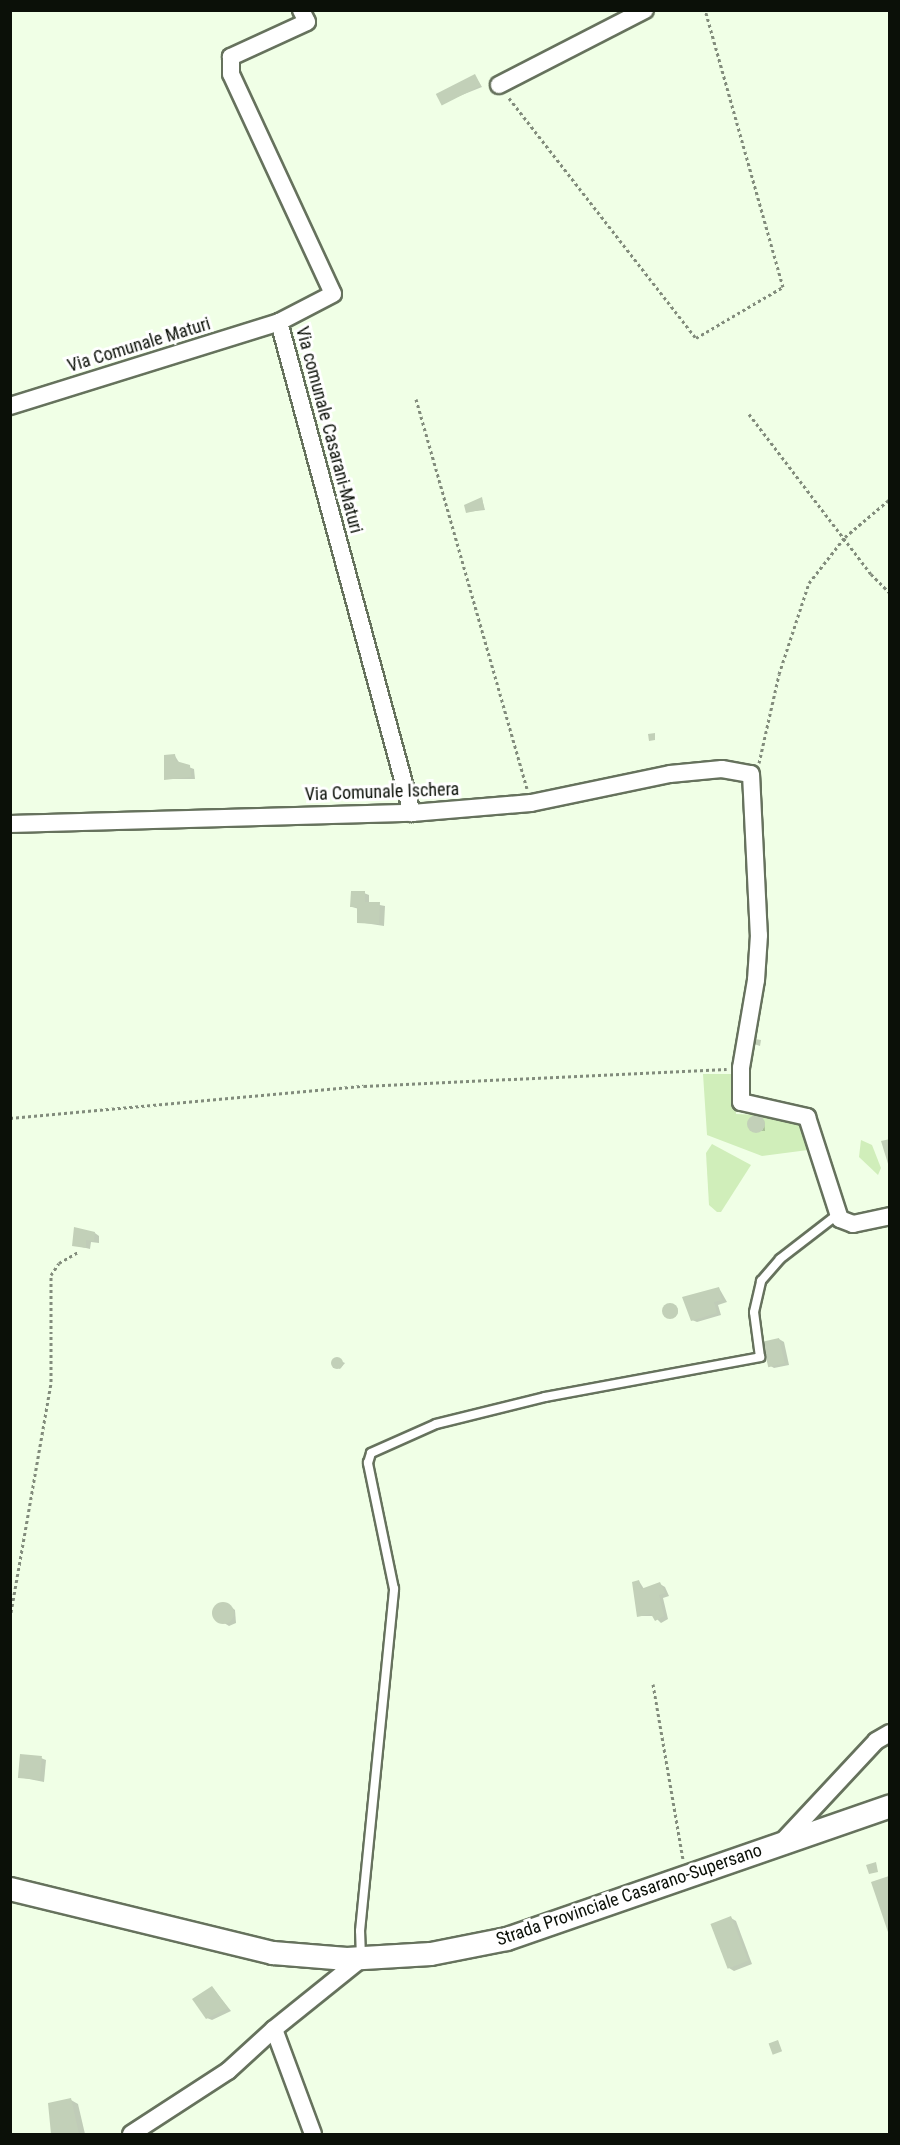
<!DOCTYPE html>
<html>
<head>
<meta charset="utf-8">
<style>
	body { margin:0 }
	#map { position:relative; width:900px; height:2145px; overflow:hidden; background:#f0ffe6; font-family:"Roboto Condensed",sans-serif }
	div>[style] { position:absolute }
	.green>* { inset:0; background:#d0eeba }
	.shadow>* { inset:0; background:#0003 }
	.round { border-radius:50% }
	.building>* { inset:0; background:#c2d0b8; transform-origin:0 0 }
	.path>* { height:3px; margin-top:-1.5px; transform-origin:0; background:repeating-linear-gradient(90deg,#828c7c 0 3px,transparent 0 6px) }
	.roads { filter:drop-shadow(2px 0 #66725d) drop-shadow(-2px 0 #66725d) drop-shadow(0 2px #66725d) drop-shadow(0 -2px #66725d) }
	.lane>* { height:8px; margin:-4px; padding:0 4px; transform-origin:4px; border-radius:4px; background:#fff }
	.street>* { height:16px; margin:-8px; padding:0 8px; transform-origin:8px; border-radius:8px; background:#fff }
	.secondary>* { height:22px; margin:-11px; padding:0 11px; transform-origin:11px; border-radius:11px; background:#fff }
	span { translate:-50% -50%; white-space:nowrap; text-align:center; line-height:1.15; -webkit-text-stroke:6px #fff; paint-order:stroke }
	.street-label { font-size:18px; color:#0b1008 }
	.frame { position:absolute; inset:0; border:12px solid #0b1008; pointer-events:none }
</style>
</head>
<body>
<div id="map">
	<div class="green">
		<div style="clip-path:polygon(703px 1074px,732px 1074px,736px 1114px,784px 1116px,800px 1122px,808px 1150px,762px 1156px,707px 1135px)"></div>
		<div style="clip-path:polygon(861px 1140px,872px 1145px,881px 1168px,878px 1175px,859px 1157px)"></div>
		<div style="clip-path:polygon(712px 1144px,751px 1165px,721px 1212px,717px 1212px,709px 1205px,706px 1153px)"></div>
	</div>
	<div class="shadow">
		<div style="clip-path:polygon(475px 76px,482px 87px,442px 103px)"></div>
		<div style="clip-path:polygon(482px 499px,485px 510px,467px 512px)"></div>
		<div style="clip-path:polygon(175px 756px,180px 764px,194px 769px,195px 779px,166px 779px)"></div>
		<div style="clip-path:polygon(364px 893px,369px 895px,369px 903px,385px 906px,384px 926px,358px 922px,359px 909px,352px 907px)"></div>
		<div style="clip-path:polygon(749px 1120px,764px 1120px,765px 1131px,750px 1130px)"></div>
		<div style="clip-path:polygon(95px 1233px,99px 1236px,99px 1243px,91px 1242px,90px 1249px,74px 1245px)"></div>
		<div style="clip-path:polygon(719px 1288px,727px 1302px,718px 1305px,721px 1315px,697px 1322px,692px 1320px)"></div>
		<div class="round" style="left:664px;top:1304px;width:14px;height:14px"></div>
		<div style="clip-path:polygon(779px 1339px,784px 1342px,789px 1365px,774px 1368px,769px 1365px)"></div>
		<div style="clip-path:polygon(336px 1359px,345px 1363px,340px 1369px,333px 1365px)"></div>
		<div style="clip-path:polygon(639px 1581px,644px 1589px,660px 1584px,665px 1587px,669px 1596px,663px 1598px,668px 1619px,661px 1623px,654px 1616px,638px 1616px)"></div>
		<div style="clip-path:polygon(231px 1607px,235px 1610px,236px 1623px,229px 1626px,216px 1618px,216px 1608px)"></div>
		<div style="clip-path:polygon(41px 1758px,46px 1760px,44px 1782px,19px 1777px)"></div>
		<div style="clip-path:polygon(731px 1918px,736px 1921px,752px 1964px,734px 1971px,729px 1968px)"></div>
		<div style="clip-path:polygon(212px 1987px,231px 2011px,212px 2020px,207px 2018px)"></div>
		<div style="clip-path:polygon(71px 2100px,78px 2104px,85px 2134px,53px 2134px,50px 2104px)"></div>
	</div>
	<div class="building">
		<div style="left:475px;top:74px;width:13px;height:44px;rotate:63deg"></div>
		<div style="clip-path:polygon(482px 497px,484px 509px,466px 513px,464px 505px)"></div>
		<div style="clip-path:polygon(655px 733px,655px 740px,649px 741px,648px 734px)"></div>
		<div style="clip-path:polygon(175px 754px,176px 761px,190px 765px,191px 777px,164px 780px,164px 755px)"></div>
		<div style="clip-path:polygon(351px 891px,365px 891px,365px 902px,380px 902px,379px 924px,357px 923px,357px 907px,350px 907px)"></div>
		<div style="clip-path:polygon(755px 1039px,761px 1040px,760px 1046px,754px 1044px)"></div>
		<div class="round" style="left:747px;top:1115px;width:18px;height:18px"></div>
		<div style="clip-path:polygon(890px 1139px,890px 1167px,889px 1167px,881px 1141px)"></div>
		<div style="clip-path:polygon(74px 1227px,95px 1232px,94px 1241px,86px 1240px,86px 1248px,72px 1246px)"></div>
		<div style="clip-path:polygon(719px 1287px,722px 1300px,714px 1302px,717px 1313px,691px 1321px,682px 1297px)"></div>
		<div class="round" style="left:662px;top:1303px;width:16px;height:16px"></div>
		<div style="left:779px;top:1338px;width:26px;height:17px;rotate:77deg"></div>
		<div class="round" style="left:331px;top:1357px;width:12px;height:12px"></div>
		<div style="clip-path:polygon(639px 1580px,641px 1589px,660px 1582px,665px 1593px,659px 1595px,664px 1616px,655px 1621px,651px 1614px,637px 1617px,632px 1582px)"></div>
		<div class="round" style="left:212px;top:1602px;width:22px;height:22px"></div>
		<div style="left:20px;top:1754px;width:22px;height:24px;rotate:5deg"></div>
		<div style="clip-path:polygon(876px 1862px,878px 1872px,869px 1874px,866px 1865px)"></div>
		<div style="clip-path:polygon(889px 1876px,890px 1877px,889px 1935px,871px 1882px)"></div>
		<div style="left:731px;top:1916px;width:48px;height:22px;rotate:69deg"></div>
		<div style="clip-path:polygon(212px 1986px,228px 2008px,206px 2019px,192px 1999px)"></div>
		<div style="left:778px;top:2040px;width:12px;height:10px;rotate:70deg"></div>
		<div style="clip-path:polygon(71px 2098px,79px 2134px,51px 2134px,48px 2103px)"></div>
	</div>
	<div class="path">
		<div style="left:509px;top:98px;width:304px;rotate:52.1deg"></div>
		<div style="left:696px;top:338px;width:101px;rotate:-30.4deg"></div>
		<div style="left:783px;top:287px;width:288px;rotate:-105.7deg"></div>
		<div style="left:416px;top:399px;width:405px;rotate:74.1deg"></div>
		<div style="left:749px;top:414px;width:201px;rotate:52.7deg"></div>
		<div style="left:871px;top:574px;width:27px;rotate:45deg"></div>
		<div style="left:759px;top:763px;width:91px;rotate:-77.3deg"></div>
		<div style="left:779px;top:674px;width:96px;rotate:-71.8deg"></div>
		<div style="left:809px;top:583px;width:58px;rotate:-52deg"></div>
		<div style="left:845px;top:537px;width:59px;rotate:-40.2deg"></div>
		<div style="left:10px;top:1118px;width:355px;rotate:-5.2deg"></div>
		<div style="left:364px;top:1086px;width:363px;rotate:-2.7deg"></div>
		<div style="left:10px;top:1618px;width:240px;rotate:-80.1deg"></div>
		<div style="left:51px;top:1382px;width:107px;rotate:-90deg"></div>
		<div style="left:51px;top:1275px;width:14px;rotate:-56deg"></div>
		<div style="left:59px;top:1263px;width:22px;rotate:-30deg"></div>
		<div style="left:653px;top:1684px;width:179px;rotate:80.3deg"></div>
	</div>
	<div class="roads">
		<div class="lane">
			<div style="left:361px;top:1958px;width:27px;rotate:-92deg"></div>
			<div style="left:360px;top:1931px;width:344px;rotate:-84.3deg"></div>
			<div style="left:394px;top:1589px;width:129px;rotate:-101.7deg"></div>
			<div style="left:368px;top:1463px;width:10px;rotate:-73deg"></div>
			<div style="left:371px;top:1453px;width:71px;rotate:-24deg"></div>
			<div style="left:436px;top:1424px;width:112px;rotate:-13.9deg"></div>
			<div style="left:545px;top:1397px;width:219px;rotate:-10.5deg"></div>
			<div style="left:760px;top:1357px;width:45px;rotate:-97.6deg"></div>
			<div style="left:754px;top:1312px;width:32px;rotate:-77deg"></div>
			<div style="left:761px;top:1281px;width:29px;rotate:-49deg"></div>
			<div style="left:780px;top:1259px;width:72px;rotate:-37.7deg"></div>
		</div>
		<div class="street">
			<div style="left:301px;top:10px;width:13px;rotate:63deg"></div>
			<div style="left:307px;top:22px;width:84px;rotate:155.3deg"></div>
			<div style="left:231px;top:57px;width:17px;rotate:90deg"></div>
			<div style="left:231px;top:74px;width:242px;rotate:65.1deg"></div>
			<div style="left:333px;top:294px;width:61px;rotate:152.6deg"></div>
			<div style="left:279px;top:322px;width:509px;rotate:74.84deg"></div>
			<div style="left:499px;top:85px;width:164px;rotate:-27.2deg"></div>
			<div style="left:10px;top:406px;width:282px;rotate:-17.3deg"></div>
			<div style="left:10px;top:824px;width:402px;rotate:-1.6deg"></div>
			<div style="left:412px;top:813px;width:119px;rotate:-4.8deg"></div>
			<div style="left:531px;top:803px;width:142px;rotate:-11.8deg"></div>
			<div style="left:670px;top:774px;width:52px;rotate:-5.5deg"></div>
			<div style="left:722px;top:769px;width:29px;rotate:10deg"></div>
			<div style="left:751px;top:774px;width:161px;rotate:87.2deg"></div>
			<div style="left:759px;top:935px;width:45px;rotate:93.8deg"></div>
			<div style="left:756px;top:980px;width:89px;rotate:99.7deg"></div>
			<div style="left:741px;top:1068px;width:34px;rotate:90deg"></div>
			<div style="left:741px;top:1102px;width:68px;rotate:12.8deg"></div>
			<div style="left:807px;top:1117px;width:107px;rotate:72.1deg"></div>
			<div style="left:840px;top:1219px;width:14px;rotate:21deg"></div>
			<div style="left:853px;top:1224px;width:38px;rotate:-12deg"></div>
			<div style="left:781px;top:1843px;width:139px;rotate:-47deg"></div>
			<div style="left:876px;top:1741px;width:16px;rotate:-30deg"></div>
			<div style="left:131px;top:2134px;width:116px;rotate:-33deg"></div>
			<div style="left:228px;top:2071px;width:62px;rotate:-42.4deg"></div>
			<div style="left:313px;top:2134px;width:112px;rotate:-110.4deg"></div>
			<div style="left:274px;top:2029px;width:112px;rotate:-38.8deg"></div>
		</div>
		<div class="secondary">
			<div style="left:10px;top:1889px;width:271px;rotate:13.7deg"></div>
			<div style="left:273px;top:1953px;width:74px;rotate:4.6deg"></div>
			<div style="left:347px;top:1959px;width:84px;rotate:-3.4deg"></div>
			<div style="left:431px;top:1954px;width:77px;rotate:-11.2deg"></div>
			<div style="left:507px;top:1939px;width:405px;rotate:-19.1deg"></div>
		</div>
	</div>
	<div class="street-label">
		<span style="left:139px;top:345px;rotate:-17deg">Via Comunale Maturi</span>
		<span style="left:329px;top:430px;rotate:75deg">Via comunale Casarani-Maturi</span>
		<span style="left:382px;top:792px;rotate:-2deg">Via Comunale Ischera</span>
		<span style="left:629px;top:1895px;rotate:-19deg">Strada Provinciale Casarano-Supersano</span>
	</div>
	<div class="frame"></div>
</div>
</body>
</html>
